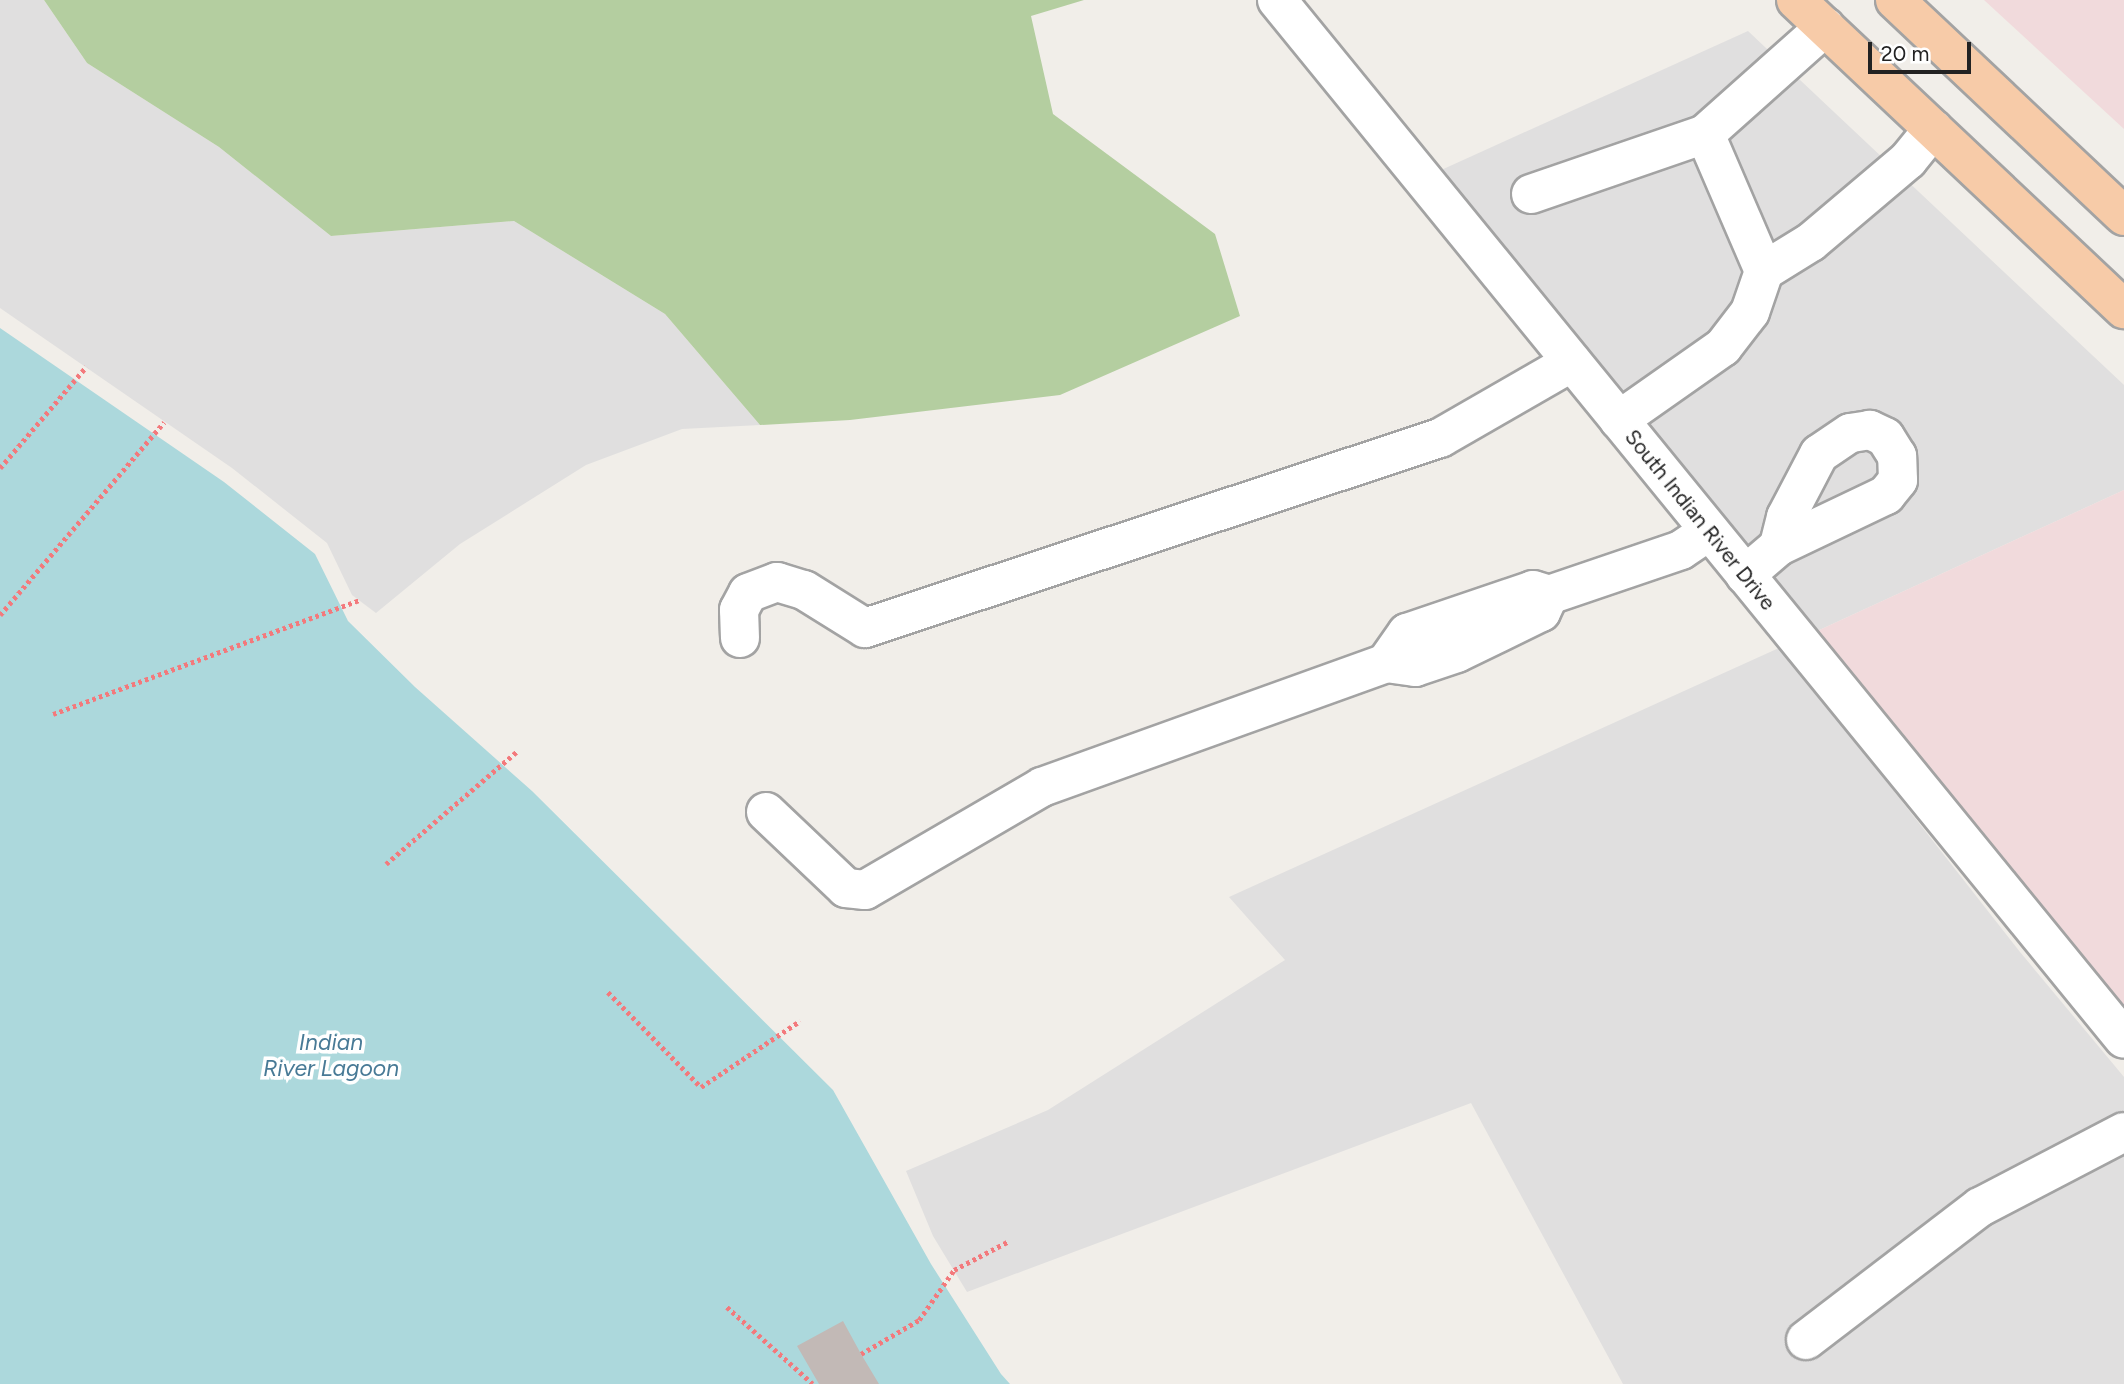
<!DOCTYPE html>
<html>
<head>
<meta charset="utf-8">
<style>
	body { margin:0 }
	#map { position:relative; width:2124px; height:1384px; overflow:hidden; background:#f1eee9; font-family:Figtree,sans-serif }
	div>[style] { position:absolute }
	.residential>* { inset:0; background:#e0dfdf }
	.commercial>* { inset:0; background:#f1dadc }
	.forest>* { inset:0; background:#b4cea0 }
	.water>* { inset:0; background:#acd8dc }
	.building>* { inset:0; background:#c2b9b6 }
	.path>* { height:4.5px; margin-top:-2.25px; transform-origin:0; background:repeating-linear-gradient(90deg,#f3797c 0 3.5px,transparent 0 7px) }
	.roads { filter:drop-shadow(2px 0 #a3a3a3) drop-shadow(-2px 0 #a3a3a3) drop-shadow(0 2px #a3a3a3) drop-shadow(0 -2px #a3a3a3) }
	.minor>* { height:38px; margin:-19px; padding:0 19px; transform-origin:19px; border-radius:19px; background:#fff }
	.major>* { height:38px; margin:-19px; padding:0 19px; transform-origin:19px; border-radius:19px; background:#f7cba8 }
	span { translate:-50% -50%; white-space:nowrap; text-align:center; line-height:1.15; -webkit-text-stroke:7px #fff; paint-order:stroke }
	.street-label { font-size:21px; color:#222 }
	.water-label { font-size:23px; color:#487a96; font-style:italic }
	.scale { position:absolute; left:1868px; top:42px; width:103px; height:32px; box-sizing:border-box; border:4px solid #222; border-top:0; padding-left:9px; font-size:21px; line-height:24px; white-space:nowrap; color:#222; -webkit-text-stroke:5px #fff; paint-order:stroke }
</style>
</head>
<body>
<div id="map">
	<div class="residential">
		<div style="clip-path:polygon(0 0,44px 0,87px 63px,219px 147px,331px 236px,514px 221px,665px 314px,760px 425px,682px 429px,586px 465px,460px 544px,376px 613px,352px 595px,327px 543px,232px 468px,0 308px)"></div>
		<div style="clip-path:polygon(1748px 31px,2124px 385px,2124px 490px,1815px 632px,1439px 171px)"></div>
		<div style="clip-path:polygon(1781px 647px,2020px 952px,2124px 1077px,2124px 1384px,1623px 1384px,1471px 1103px,967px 1292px,933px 1236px,906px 1171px,1048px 1110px,1285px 960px,1229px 897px)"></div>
	</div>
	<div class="commercial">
		<div style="clip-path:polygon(1984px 0,2124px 0,2124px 129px)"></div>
		<div style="clip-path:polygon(2124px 490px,2124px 1010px,1815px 632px)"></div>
	</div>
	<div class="forest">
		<div style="clip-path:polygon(44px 0,1084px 0,1031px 16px,1053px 114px,1215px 234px,1240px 316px,1060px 395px,850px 420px,760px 425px,665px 314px,514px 221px,331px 236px,219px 147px,87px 63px)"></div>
	</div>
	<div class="water">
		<div style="clip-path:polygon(0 328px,224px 482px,315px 554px,348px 621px,415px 687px,532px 791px,833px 1090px,931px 1264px,1001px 1374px,1010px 1384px,0 1384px)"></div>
	</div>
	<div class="building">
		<div style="clip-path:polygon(843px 1321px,861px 1354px,879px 1384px,819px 1384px,797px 1346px)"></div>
	</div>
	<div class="path">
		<div style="left:0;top:468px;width:133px;rotate:-49.6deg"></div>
		<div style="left:0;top:615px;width:253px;rotate:-49.6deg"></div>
		<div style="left:53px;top:714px;width:327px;rotate:-20.4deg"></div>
		<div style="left:386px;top:864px;width:172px;rotate:-40.7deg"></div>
		<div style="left:608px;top:992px;width:133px;rotate:45.6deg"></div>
		<div style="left:701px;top:1087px;width:119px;rotate:-33.7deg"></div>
		<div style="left:727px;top:1307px;width:115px;rotate:41.8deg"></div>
		<div style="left:861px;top:1354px;width:67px;rotate:-30.4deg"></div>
		<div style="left:919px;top:1320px;width:61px;rotate:-55deg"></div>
		<div style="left:954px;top:1270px;width:60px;rotate:-27.8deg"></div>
	</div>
	<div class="roads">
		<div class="minor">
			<div style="left:1277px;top:0;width:1340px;rotate:50.81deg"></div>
			<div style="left:1705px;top:134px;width:149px;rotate:66.7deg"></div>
			<div style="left:1764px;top:271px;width:55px;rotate:-31.7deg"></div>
			<div style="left:1811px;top:242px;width:127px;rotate:-40.2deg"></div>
			<div style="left:1908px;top:160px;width:40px;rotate:-51deg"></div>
			<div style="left:1531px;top:194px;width:184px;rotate:-19deg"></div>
			<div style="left:1705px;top:134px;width:161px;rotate:-41.7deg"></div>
			<div style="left:1619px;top:420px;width:127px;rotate:-35.1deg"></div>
			<div style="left:1723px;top:347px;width:44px;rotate:-52.4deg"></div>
			<div style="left:1750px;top:312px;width:43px;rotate:-71.1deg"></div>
			<div style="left:1745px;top:575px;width:45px;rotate:-40.5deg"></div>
			<div style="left:1779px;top:546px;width:119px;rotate:-25.5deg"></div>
			<div style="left:1886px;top:495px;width:19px;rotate:-51deg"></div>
			<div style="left:1898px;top:480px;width:24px;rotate:-92deg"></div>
			<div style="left:1897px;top:456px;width:22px;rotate:-122deg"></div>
			<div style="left:1885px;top:437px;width:17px;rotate:-155deg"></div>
			<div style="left:1870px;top:430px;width:20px;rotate:171deg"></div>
			<div style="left:1850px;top:433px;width:37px;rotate:146deg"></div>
			<div style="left:1819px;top:454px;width:71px;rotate:117.6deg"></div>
			<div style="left:1786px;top:517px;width:30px;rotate:104deg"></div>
			<div style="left:1549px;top:595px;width:19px;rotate:115deg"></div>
			<div style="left:1541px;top:612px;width:93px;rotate:154deg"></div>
			<div style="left:1457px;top:653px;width:44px;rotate:161.6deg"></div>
			<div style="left:1415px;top:667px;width:29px;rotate:-172deg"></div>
			<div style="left:1386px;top:663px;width:37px;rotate:-55deg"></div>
			<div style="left:1407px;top:633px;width:133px;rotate:-18.8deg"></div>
			<div style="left:1533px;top:590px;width:17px;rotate:17deg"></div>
			<div style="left:1549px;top:595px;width:139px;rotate:-18.8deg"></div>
			<div style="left:1681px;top:550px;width:34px;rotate:-34deg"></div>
			<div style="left:740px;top:638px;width:28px;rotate:-92deg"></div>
			<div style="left:739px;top:610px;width:19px;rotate:-62deg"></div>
			<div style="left:748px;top:593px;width:31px;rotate:-21deg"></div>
			<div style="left:777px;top:582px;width:28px;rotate:17deg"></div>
			<div style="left:804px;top:590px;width:72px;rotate:31.9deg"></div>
			<div style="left:865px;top:628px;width:606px;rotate:-18.29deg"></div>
			<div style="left:1440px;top:438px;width:152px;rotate:-29.9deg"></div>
			<div style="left:766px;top:812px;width:110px;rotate:43.5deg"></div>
			<div style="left:846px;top:888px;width:19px;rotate:6deg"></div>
			<div style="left:865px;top:890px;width:205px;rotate:-30.2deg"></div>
			<div style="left:1042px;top:787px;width:366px;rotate:-19.8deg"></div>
			<div style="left:1806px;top:1340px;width:219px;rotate:-37.4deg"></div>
			<div style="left:1980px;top:1207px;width:162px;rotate:-27.5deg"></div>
		</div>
		<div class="major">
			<div style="left:1796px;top:0;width:451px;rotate:43.3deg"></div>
			<div style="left:1895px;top:0;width:315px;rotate:43.3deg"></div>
		</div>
	</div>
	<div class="street-label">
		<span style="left:1700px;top:520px;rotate:51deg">South Indian River Drive</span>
	</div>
	<div class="water-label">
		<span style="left:331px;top:1055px">Indian<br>River Lagoon</span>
	</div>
	<div class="scale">20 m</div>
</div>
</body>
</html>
